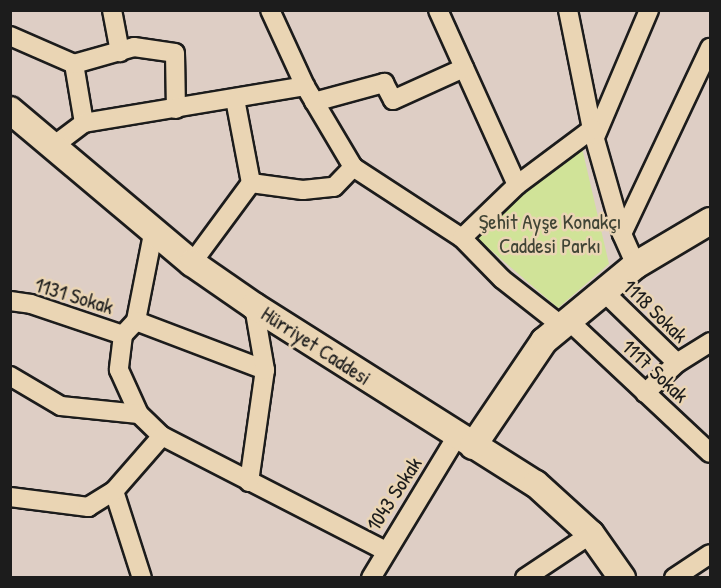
<!DOCTYPE html>
<meta charset="utf-8">
<style>
body{margin:0}
#map{position:relative;width:721px;height:588px;overflow:hidden;background:#decec5;font-family:"Patrick Hand",sans-serif}
div>[style]{position:absolute}
[style*='--x']{left:calc(var(--x)*1px);top:calc(var(--y)*1px);width:calc(var(--w)*1px);rotate:calc(var(--a)*1deg)}
.green>*{inset:0;background:#d0e398}
.roads{filter:drop-shadow(2px 0 #1c1c1c) drop-shadow(-2px 0 #1c1c1c) drop-shadow(0 2px #1c1c1c) drop-shadow(0 -2px #1c1c1c)}
.street>*{height:18px;margin:-9px;padding:0 9px;transform-origin:9px;border-radius:9px;background:#ead5b4}
.secondary>*{height:26px;margin:-13px;padding:0 13px;transform-origin:13px;border-radius:13px;background:#ead5b4}
span{translate:-50% -50%;white-space:nowrap;text-align:center;line-height:1.15;-webkit-text-stroke:5px #ead5b4;paint-order:stroke}
.park-label{font-size:21px;color:#404435}
.street-label{font-size:21px;color:#1c1c1c}
.frame{position:absolute;inset:0;border:12px solid #1c1c1c;pointer-events:none}
</style>
<div id="map">
<div class="green">
<div style="clip-path:polygon(582px 148px,609px 264px,558px 308px,472px 234px,524px 189px)"></div>
</div>
<div class="roads">
<div class="street">
<div style="--x:112;--y:10;--w:43;--a:79.2"></div>
<div style="--x:270;--y:10;--w:84;--a:65.3"></div>
<div style="--x:305;--y:86;--w:94;--a:59.3"></div>
<div style="--x:353;--y:167;--w:130;--a:33.1"></div>
<div style="--x:462;--y:238;--w:57;--a:45.7"></div>
<div style="--x:502;--y:279;--w:76;--a:38.1"></div>
<div style="--x:438;--y:10;--w:192;--a:65.7"></div>
<div style="--x:568;--y:10;--w:121;--a:78.6"></div>
<div style="--x:592;--y:129;--w:109;--a:74.1"></div>
<div style="--x:622;--y:234;--w:34;--a:66"></div>
<div style="--x:10;--y:36;--w:70;--a:23.6"></div>
<div style="--x:235;--y:99;--w:86;--a:79.2"></div>
<div style="--x:251;--y:183;--w:52;--a:7.7"></div>
<div style="--x:303;--y:190;--w:31;--a:-6"></div>
<div style="--x:334;--y:187;--w:28;--a:-46"></div>
<div style="--x:314;--y:102;--w:73;--a:-15.2"></div>
<div style="--x:384;--y:83;--w:19;--a:62"></div>
<div style="--x:393;--y:100;--w:78;--a:-24.3"></div>
<div style="--x:84;--y:123;--w:60;--a:-99.6"></div>
<div style="--x:74;--y:64;--w:62;--a:-15.8"></div>
<div style="--x:134;--y:47;--w:41;--a:8.3"></div>
<div style="--x:175;--y:53;--w:56;--a:89"></div>
<div style="--x:596;--y:135;--w:136;--a:-67"></div>
<div style="--x:52;--y:147;--w:40;--a:-37"></div>
<div style="--x:84;--y:123;--w:224;--a:-9.5"></div>
<div style="--x:153;--y:234;--w:89;--a:101.1"></div>
<div style="--x:136;--y:321;--w:19;--a:133"></div>
<div style="--x:123;--y:335;--w:35;--a:97"></div>
<div style="--x:119;--y:370;--w:48;--a:65.6"></div>
<div style="--x:139;--y:414;--w:32;--a:44"></div>
<div style="--x:162;--y:436;--w:250;--a:27.2"></div>
<div style="--x:622;--y:234;--w:206;--a:-64.7"></div>
<div style="--x:462;--y:238;--w:76;--a:-43.9"></div>
<div style="--x:517;--y:185;--w:94;--a:-36.7"></div>
<div style="--x:192;--y:263;--w:99;--a:-53.6"></div>
<div style="--x:603;--y:291;--w:103;--a:44.2"></div>
<div style="--x:10;--y:301;--w:21;--a:8"></div>
<div style="--x:31;--y:304;--w:97;--a:18.6"></div>
<div style="--x:136;--y:321;--w:138;--a:20.8"></div>
<div style="--x:569;--y:321;--w:193;--a:43.1"></div>
<div style="--x:10;--y:376;--w:59;--a:30.5"></div>
<div style="--x:61;--y:406;--w:78;--a:5.9"></div>
<div style="--x:645;--y:393;--w:44;--a:-43.2"></div>
<div style="--x:677;--y:363;--w:39;--a:-32"></div>
<div style="--x:249;--y:482;--w:113;--a:-81.9"></div>
<div style="--x:265;--y:370;--w:65;--a:-99.8"></div>
<div style="--x:114;--y:491;--w:91;--a:72.2"></div>
<div style="--x:10;--y:497;--w:79;--a:7.3"></div>
<div style="--x:88;--y:507;--w:31;--a:-32"></div>
<div style="--x:114;--y:491;--w:73;--a:-48.9"></div>
<div style="--x:371;--y:578;--w:166;--a:-58.8"></div>
<div style="--x:525;--y:578;--w:79;--a:-33.7"></div>
<div style="--x:674;--y:578;--w:43;--a:-33.7"></div>
</div>
<div class="secondary">
<div style="--x:10;--y:110;--w:238;--a:40.1"></div>
<div style="--x:192;--y:263;--w:75;--a:34.7"></div>
<div style="--x:254;--y:306;--w:333;--a:32.3"></div>
<div style="--x:536;--y:484;--w:74;--a:42.3"></div>
<div style="--x:591;--y:534;--w:54;--a:54.8"></div>
<div style="--x:473;--y:446;--w:127;--a:-55.9"></div>
<div style="--x:544;--y:341;--w:119;--a:-39.6"></div>
<div style="--x:636;--y:265;--w:86;--a:-30.7"></div>
</div>
</div>
<div class="park-label">
<span style="left:550px;top:234px">Şehit Ayşe Konakçı<br>Caddesi Parkı</span>
</div>
<div class="street-label">
<span style="left:74px;top:296px;rotate:17deg">1131 Sokak</span>
<span style="left:655px;top:311px;rotate:44deg">1118 Sokak</span>
<span style="left:316px;top:346px;rotate:33deg">Hürriyet Caddesi</span>
<span style="left:655px;top:371px;rotate:43deg">1117 Sokak</span>
<span style="left:394px;top:494px;rotate:-57deg">1043 Sokak</span>
</div>
<div class="frame"></div>
</div>
